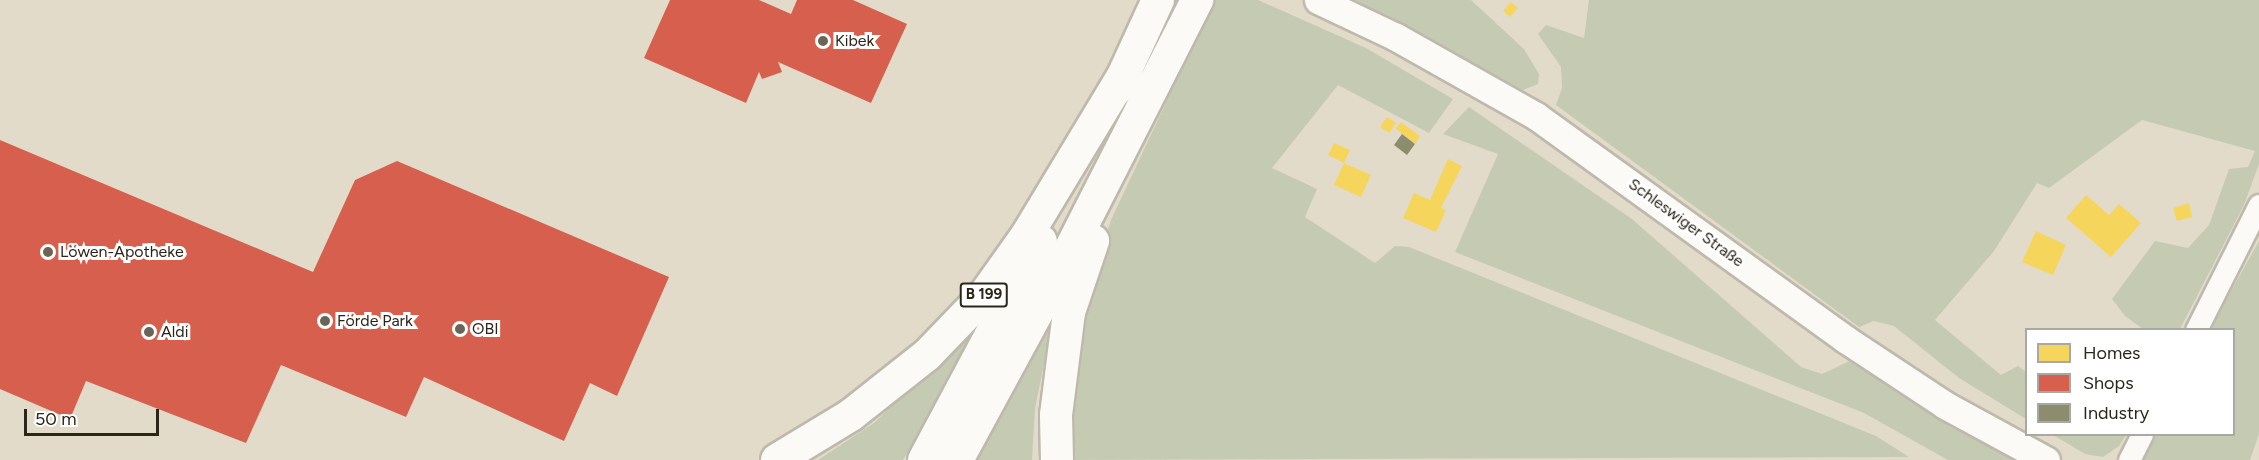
<!DOCTYPE html>
<meta charset="utf-8">
<style>
body{margin:0}
#map{position:relative;width:2259px;height:460px;overflow:hidden;background:#e2dbca;font-family:Figtree,sans-serif}
div>[style]{position:absolute}
[style*='--x']{left:calc(var(--x)*1px);top:calc(var(--y)*1px);width:calc(var(--w)*1px);rotate:calc(var(--a)*1deg)}
.green>*{inset:0;background:#c5cbb2}
.homes>*{inset:0;background:#f6d55c}
.shops>*{inset:0;background:#d6604d}
.industry>*{inset:0;background:#8c8c6e}
.roads{filter:drop-shadow(2px 0 #bfb9ac) drop-shadow(-2px 0 #bfb9ac) drop-shadow(0 2px #bfb9ac) drop-shadow(0 -2px #bfb9ac)}
.minor>*{height:21px;margin:-10.5px;padding:0 10.5px;transform-origin:10.5px;border-radius:10.5px;background:#fbfaf7}
.major>*{height:27px;margin:-13.5px;padding:0 13.5px;transform-origin:13.5px;border-radius:13.5px;background:#fbfaf7}
.highway>*{height:32px;margin:-16px;padding:0 16px;transform-origin:16px;border-radius:16px;background:#fbfaf7}
.dots>*{width:16px;height:16px;translate:-50% -50%;box-sizing:border-box;border:3px solid #fff;border-radius:50%}
span{translate:-50% -50%;white-space:nowrap;text-align:center;line-height:1.15;-webkit-text-stroke:6px #fff;paint-order:stroke}
.shield-label span{padding:2px 4px;background:#fff;border:2px solid;border-radius:4px;-webkit-text-stroke-width:0}
.shield-label{font-size:15px;color:#2b261a;font-weight:700}
.poi-label{font-size:16px;color:#2b261a}
.left{translate:0 -50%;text-align:left}
.street-label{font-size:16px;color:#2b261a}
.legend{position:absolute;left:2025px;top:328px;width:210px;height:108px;box-sizing:border-box;background:#fff;border:2px solid #aaa8a3;margin:0;padding:8px 10px;list-style:none;font-size:18px;color:#2b261a}
.legend li{display:flex;align-items:center;gap:12px;height:30px}
.legend b{width:30px;border:2px solid #aaa8a3}
.scale{position:absolute;left:24px;top:409px;width:135px;height:27px;box-sizing:border-box;border:3px solid #2b261a;border-top:0;padding-left:8px;font-size:18px;line-height:21px;white-space:nowrap;color:#2b261a;-webkit-text-stroke:4px #fff;paint-order:stroke}
</style>
<div id="map">
<div class="green">
<div style="clip-path:polygon(1214px 0,1258px 0,1366px 48px,1453px 99px,1429px 133px,1338px 85px,1272px 168px,1317px 189px,1305px 217px,1375px 263px,1395px 246px,1409px 247px,1876px 436px,1909px 457px,1068px 460px,1070px 378px,1080px 314px,1111px 220px)"></div>
<div style="clip-path:polygon(1354px 0,1471px 0,1524px 49px,1539px 74px,1538px 84px,1523px 90px)"></div>
<div style="clip-path:polygon(1589px 0,2259px 0,2259px 164px,2244px 205px,2180px 329px,2143px 329px,2125px 316px,2112px 299px,2155px 241px,2188px 248px,2209px 225px,2229px 169px,2248px 167px,2255px 151px,2142px 120px,2049px 188px,2037px 183px,1994px 251px,1935px 320px,2001px 375px,2018px 366px,2026px 372px,2026px 419px,1959px 378px,1894px 326px,1874px 321px,1859px 327px,1556px 105px,1562px 88px,1561px 67px,1538px 34px,1546px 25px,1584px 38px)"></div>
<div style="clip-path:polygon(1469px 107px,1632px 219px,1801px 367px,1822px 374px,1854px 359px,2015px 460px,1948px 460px,1864px 413px,1455px 252px,1498px 154px,1443px 134px)"></div>
<div style="clip-path:polygon(2259px 241px,2259px 434px,2250px 460px,2142px 460px,2151px 435px,2234px 434px,2234px 330px,2210px 329px)"></div>
<div style="clip-path:polygon(1055px 311px,1035px 408px,1032px 460px,974px 460px)"></div>
<div style="clip-path:polygon(984px 319px,903px 460px,818px 460px,874px 423px)"></div>
<div style="clip-path:polygon(2053px 435px,2126px 435px,2119px 446px,2103px 457px,2085px 454px)"></div>
</div>
<div class="homes">
<div style="clip-path:polygon(1511px 2px,1518px 8px,1510px 17px,1503px 11px)"></div>
<div style="clip-path:polygon(1387px 117px,1396px 123px,1389px 133px,1380px 127px)"></div>
<div style="clip-path:polygon(1401px 122px,1420px 136px,1415px 144px,1396px 129px)"></div>
<div style="clip-path:polygon(1334px 143px,1350px 150px,1344px 163px,1328px 155px)"></div>
<div style="clip-path:polygon(1448px 159px,1462px 166px,1441px 208px,1446px 210px,1436px 232px,1403px 218px,1414px 193px,1430px 200px)"></div>
<div style="clip-path:polygon(1344px 163px,1371px 175px,1361px 197px,1334px 185px)"></div>
<div style="clip-path:polygon(2086px 195px,2109px 215px,2119px 204px,2141px 223px,2111px 257px,2066px 218px)"></div>
<div style="clip-path:polygon(2189px 203px,2192px 217px,2177px 221px,2173px 208px)"></div>
<div style="clip-path:polygon(2036px 231px,2066px 245px,2053px 275px,2022px 262px)"></div>
</div>
<div class="shops">
<div style="clip-path:polygon(670px 0,759px 0,791px 14px,797px 0,853px 0,907px 24px,871px 103px,778px 62px,782px 72px,762px 79px,759px 72px,746px 103px,644px 58px)"></div>
<div style="clip-path:polygon(0 140px,313px 272px,355px 180px,397px 161px,669px 277px,617px 396px,590px 383px,564px 441px,424px 377px,406px 417px,281px 365px,246px 443px,86px 381px,70px 419px,0 389px)"></div>
</div>
<div class="industry">
<div style="clip-path:polygon(1402px 134px,1415px 144px,1407px 155px,1394px 145px)"></div>
</div>
<div class="roads">
<div class="minor">
<div style="--x:2196;--y:330;--w:140;--a:-63.3"></div>
<div style="--x:2129;--y:460;--w:29;--a:-63"></div>
</div>
<div class="major">
<div style="--x:1318;--y:0;--w:86;--a:25.4"></div>
<div style="--x:1396;--y:37;--w:161;--a:29.4"></div>
<div style="--x:1536;--y:116;--w:381;--a:35.8"></div>
<div style="--x:1845;--y:339;--w:120;--a:33.4"></div>
<div style="--x:1945;--y:405;--w:115;--a:28.6"></div>
</div>
<div class="highway">
<div style="--x:1117;--y:89;--w:98;--a:-65.3"></div>
<div style="--x:777;--y:460;--w:87;--a:-31.3"></div>
<div style="--x:851;--y:415;--w:97;--a:-38.3"></div>
<div style="--x:927;--y:355;--w:81;--a:-46"></div>
<div style="--x:983;--y:297;--w:76;--a:-54.6"></div>
<div style="--x:1027;--y:235;--w:192;--a:-58.9"></div>
<div style="--x:924;--y:460;--w:248;--a:-61.9"></div>
<div style="--x:957;--y:460;--w:201;--a:-61.5"></div>
<div style="--x:1053;--y:283;--w:318;--a:-63"></div>
<div style="--x:1057;--y:460;--w:45;--a:-91.3"></div>
<div style="--x:1056;--y:415;--w:104;--a:-82.8"></div>
<div style="--x:1069;--y:312;--w:75;--a:-71.3"></div>
</div>
</div>
<div class="dots">
<div style="left:823px;top:41px;background:#6b6558"></div>
<div style="left:48px;top:252px;background:#6b6558"></div>
<div style="left:325px;top:321px;background:#6b6558"></div>
<div style="left:460px;top:329px;background:#6b6558"></div>
<div style="left:149px;top:332px;background:#6b6558"></div>
</div>
<div class="shield-label">
<span style="left:984px;top:295px">B 199</span>
</div>
<div class="poi-label">
<span class="left" style="left:835px;top:41px">Kibek</span>
<span class="left" style="left:60px;top:252px">Löwen-Apotheke</span>
<span class="left" style="left:337px;top:321px">Förde Park</span>
<span class="left" style="left:472px;top:329px">OBI</span>
<span class="left" style="left:161px;top:332px">Aldi</span>
</div>
<div class="street-label">
<span style="left:1686px;top:223px;rotate:36deg">Schleswiger Straße</span>
</div>
<ul class="legend">
<li><b style="height:16px;background:#f6d55c"></b>Homes</li>
<li><b style="height:16px;background:#d6604d"></b>Shops</li>
<li><b style="height:16px;background:#8c8c6e"></b>Industry</li>
</ul>
<div class="scale">50 m</div>
</div>
